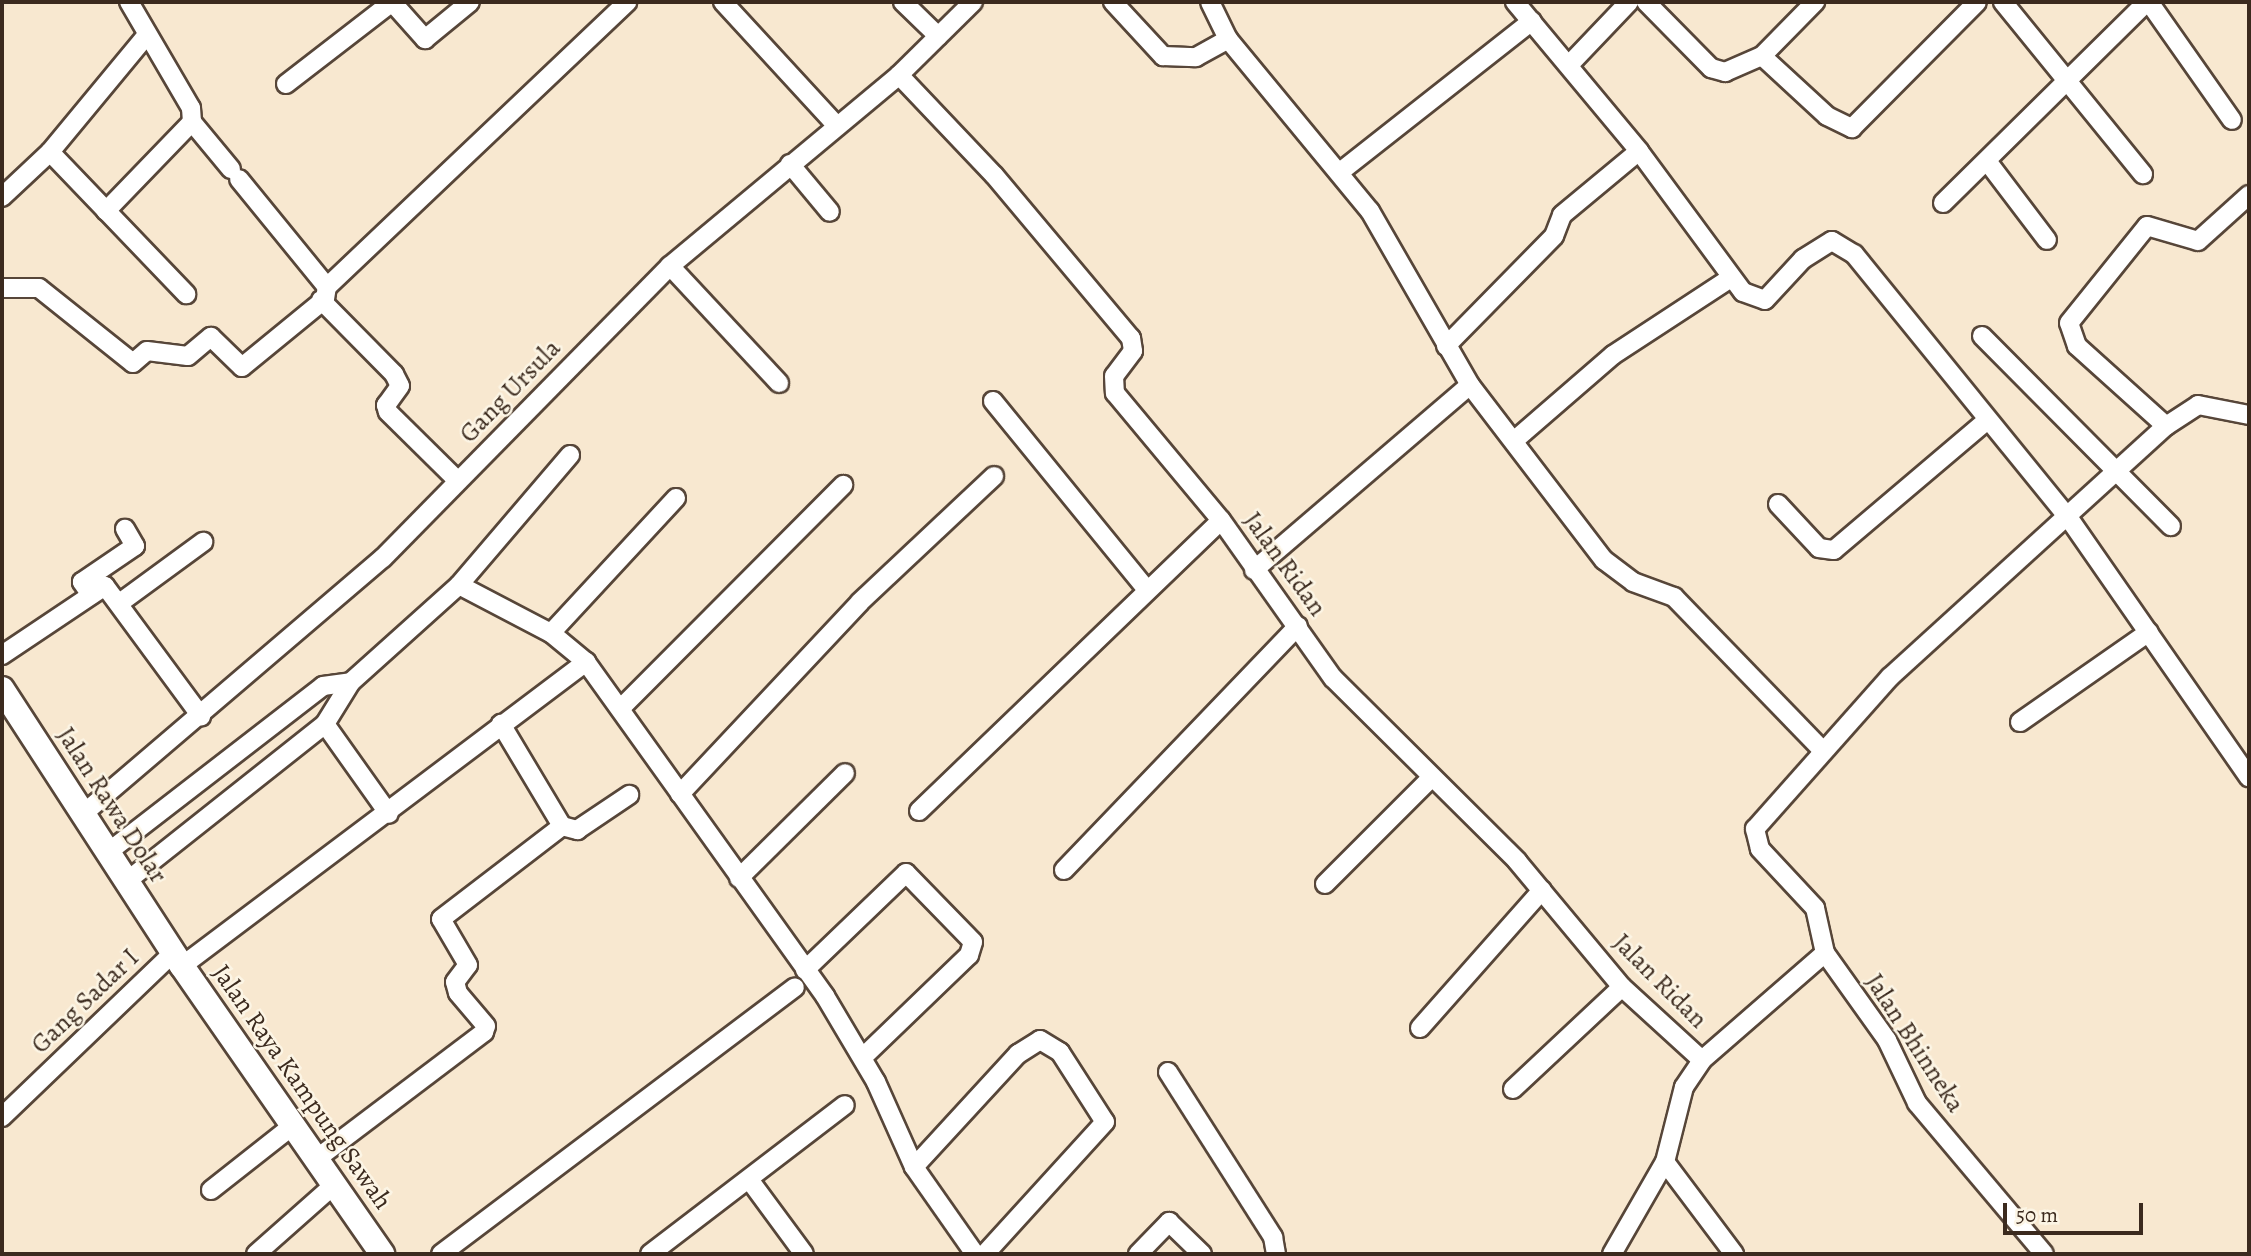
<!DOCTYPE html>
<style>
body{margin:0}
#map{position:relative;width:2251px;height:1256px;overflow:hidden;background:#f8e8d0;font-family:Alegreya,serif}
div>[style]{position:absolute}
[style*='--x']{left:calc(var(--x)*1px);top:calc(var(--y)*1px);width:calc(var(--w)*1px);rotate:calc(var(--a)*1deg)}
.roads{filter:drop-shadow(2px 0 #574639) drop-shadow(-2px 0 #574639) drop-shadow(0 2px #574639) drop-shadow(0 -2px #574639)}
.street>*{height:18px;margin:-9px;padding:0 9px;transform-origin:9px;border-radius:9px;background:#fff}
.secondary>*{height:24px;margin:-12px;padding:0 12px;transform-origin:12px;border-radius:12px;background:#fff}
span{translate:-50% -50%;white-space:nowrap;text-align:center;line-height:1.15;-webkit-text-stroke:5px #fcf5e5;paint-order:stroke}
.street-label{font-size:26px;color:#3b2a1e}
.frame{position:absolute;inset:0;border:4px solid #3b2a1e;pointer-events:none}
.scale{position:absolute;left:2003px;top:1203px;width:140px;height:32px;box-sizing:border-box;border:4px solid #3b2a1e;border-top:0;padding-left:9px;font-size:21px;line-height:24px;white-space:nowrap;color:#3b2a1e;-webkit-text-stroke:5px #fcf5e5;paint-order:stroke}
</style>
<div id="map">
<div class="roads">
<div class="street">
<div style="--x:392;--y:2;--w:50;--a:48.3"></div>
<div style="--x:425;--y:39;--w:58;--a:-39.4"></div>
<div style="--x:723;--y:2;--w:167;--a:47.4"></div>
<div style="--x:903;--y:2;--w:49;--a:44.2"></div>
<div style="--x:1113;--y:2;--w:74;--a:47.2"></div>
<div style="--x:1163;--y:56;--w:33;--a:2"></div>
<div style="--x:1196;--y:57;--w:37;--a:-29"></div>
<div style="--x:1228;--y:39;--w:223;--a:50.5"></div>
<div style="--x:1370;--y:211;--w:201;--a:60.1"></div>
<div style="--x:1470;--y:385;--w:220;--a:52.6"></div>
<div style="--x:1604;--y:560;--w:36;--a:37"></div>
<div style="--x:1633;--y:582;--w:44;--a:20.1"></div>
<div style="--x:1674;--y:597;--w:214;--a:45.9"></div>
<div style="--x:1210;--y:2;--w:41;--a:64.1"></div>
<div style="--x:1515;--y:2;--w:194;--a:50.2"></div>
<div style="--x:1639;--y:151;--w:175;--a:53.6"></div>
<div style="--x:1743;--y:292;--w:23;--a:20"></div>
<div style="--x:1765;--y:300;--w:56;--a:-47.2"></div>
<div style="--x:1803;--y:259;--w:34;--a:-32"></div>
<div style="--x:1832;--y:241;--w:26;--a:31"></div>
<div style="--x:1854;--y:254;--w:339;--a:50.9"></div>
<div style="--x:2068;--y:517;--w:317;--a:55.2"></div>
<div style="--x:1646;--y:2;--w:93;--a:45.4"></div>
<div style="--x:1711;--y:68;--w:15;--a:16"></div>
<div style="--x:1725;--y:72;--w:40;--a:-23.4"></div>
<div style="--x:1762;--y:56;--w:76;--a:-45.5"></div>
<div style="--x:2003;--y:2;--w:222;--a:50.9"></div>
<div style="--x:2149;--y:2;--w:144;--a:54.9"></div>
<div style="--x:1762;--y:56;--w:88;--a:42.7"></div>
<div style="--x:1827;--y:116;--w:28;--a:26"></div>
<div style="--x:1852;--y:128;--w:177;--a:-45.2"></div>
<div style="--x:1569;--y:65;--w:87;--a:-46.4"></div>
<div style="--x:899;--y:75;--w:138;--a:46.5"></div>
<div style="--x:994;--y:175;--w:213;--a:50"></div>
<div style="--x:1131;--y:338;--w:13;--a:81"></div>
<div style="--x:1133;--y:351;--w:31;--a:127"></div>
<div style="--x:1114;--y:376;--w:17;--a:87"></div>
<div style="--x:1115;--y:393;--w:165;--a:50.2"></div>
<div style="--x:1221;--y:520;--w:194;--a:54.7"></div>
<div style="--x:1333;--y:678;--w:260;--a:44.8"></div>
<div style="--x:1517;--y:861;--w:164;--a:50.2"></div>
<div style="--x:1622;--y:987;--w:108;--a:42.4"></div>
<div style="--x:286;--y:84;--w:134;--a:-37.7"></div>
<div style="--x:192;--y:122;--w:61;--a:50.3"></div>
<div style="--x:50;--y:152;--w:197;--a:46.2"></div>
<div style="--x:1987;--y:161;--w:99;--a:52.8"></div>
<div style="--x:790;--y:164;--w:62;--a:50.2"></div>
<div style="--x:1340;--y:172;--w:244;--a:-38.2"></div>
<div style="--x:2;--y:197;--w:66;--a:-43.2"></div>
<div style="--x:50;--y:152;--w:149;--a:-50.4"></div>
<div style="--x:1943;--y:203;--w:286;--a:-44.6"></div>
<div style="--x:106;--y:211;--w:124;--a:-46"></div>
<div style="--x:192;--y:122;--w:14;--a:-94"></div>
<div style="--x:191;--y:108;--w:123;--a:-120.3"></div>
<div style="--x:670;--y:266;--w:160;--a:47"></div>
<div style="--x:327;--y:287;--w:414;--a:-43.5"></div>
<div style="--x:2;--y:288;--w:37;--a:0"></div>
<div style="--x:39;--y:288;--w:120;--a:38.6"></div>
<div style="--x:133;--y:363;--w:18;--a:-41"></div>
<div style="--x:147;--y:351;--w:41;--a:7"></div>
<div style="--x:188;--y:356;--w:30;--a:-40"></div>
<div style="--x:211;--y:337;--w:43;--a:44.1"></div>
<div style="--x:242;--y:367;--w:107;--a:-39.3"></div>
<div style="--x:325;--y:299;--w:12;--a:-81"></div>
<div style="--x:327;--y:287;--w:139;--a:-129.2"></div>
<div style="--x:321;--y:300;--w:104;--a:45.4"></div>
<div style="--x:394;--y:374;--w:13;--a:63"></div>
<div style="--x:400;--y:386;--w:24;--a:126"></div>
<div style="--x:386;--y:405;--w:7;--a:74"></div>
<div style="--x:388;--y:412;--w:98;--a:44.6"></div>
<div style="--x:1982;--y:336;--w:268;--a:45.2"></div>
<div style="--x:1446;--y:346;--w:154;--a:-45.5"></div>
<div style="--x:1554;--y:236;--w:22;--a:-69"></div>
<div style="--x:1562;--y:215;--w:100;--a:-39.7"></div>
<div style="--x:993;--y:401;--w:244;--a:50.8"></div>
<div style="--x:2166;--y:426;--w:120;--a:-138"></div>
<div style="--x:2077;--y:346;--w:24;--a:-109"></div>
<div style="--x:2069;--y:323;--w:124;--a:-51.2"></div>
<div style="--x:2147;--y:226;--w:53;--a:16.4"></div>
<div style="--x:2198;--y:241;--w:69;--a:-42"></div>
<div style="--x:1516;--y:439;--w:128;--a:-40.9"></div>
<div style="--x:1613;--y:355;--w:139;--a:-33.2"></div>
<div style="--x:1778;--y:504;--w:60;--a:47"></div>
<div style="--x:1819;--y:548;--w:15;--a:8"></div>
<div style="--x:1834;--y:550;--w:199;--a:-40.3"></div>
<div style="--x:1254;--y:570;--w:284;--a:-40.6"></div>
<div style="--x:459;--y:585;--w:171;--a:-49.5"></div>
<div style="--x:91;--y:595;--w:16;--a:-125"></div>
<div style="--x:82;--y:582;--w:64;--a:-34.2"></div>
<div style="--x:135;--y:546;--w:20;--a:-120"></div>
<div style="--x:121;--y:602;--w:102;--a:-36.2"></div>
<div style="--x:551;--y:633;--w:184;--a:-47.2"></div>
<div style="--x:2;--y:655;--w:124;--a:-33.8"></div>
<div style="--x:105;--y:586;--w:162;--a:53.6"></div>
<div style="--x:621;--y:708;--w:315;--a:-45.1"></div>
<div style="--x:2020;--y:722;--w:157;--a:-34.9"></div>
<div style="--x:325;--y:724;--w:110;--a:54.6"></div>
<div style="--x:680;--y:794;--w:263;--a:-46.8"></div>
<div style="--x:860;--y:602;--w:184;--a:-43.2"></div>
<div style="--x:919;--y:811;--w:419;--a:-43.9"></div>
<div style="--x:83;--y:814;--w:394;--a:-40.5"></div>
<div style="--x:383;--y:558;--w:409;--a:-45.5"></div>
<div style="--x:670;--y:266;--w:298;--a:-39.8"></div>
<div style="--x:899;--y:75;--w:104;--a:-44.6"></div>
<div style="--x:562;--y:826;--w:16;--a:15"></div>
<div style="--x:577;--y:830;--w:63;--a:-33.9"></div>
<div style="--x:107;--y:853;--w:273;--a:-37.7"></div>
<div style="--x:323;--y:686;--w:28;--a:-8"></div>
<div style="--x:1064;--y:870;--w:338;--a:-46.2"></div>
<div style="--x:739;--y:878;--w:149;--a:-44.7"></div>
<div style="--x:127;--y:881;--w:253;--a:-38.4"></div>
<div style="--x:325;--y:724;--w:49;--a:-58.2"></div>
<div style="--x:351;--y:682;--w:145;--a:-41.9"></div>
<div style="--x:459;--y:585;--w:104;--a:27.6"></div>
<div style="--x:551;--y:633;--w:45;--a:39.6"></div>
<div style="--x:586;--y:662;--w:411;--a:54.4"></div>
<div style="--x:825;--y:996;--w:100;--a:59.3"></div>
<div style="--x:876;--y:1082;--w:93;--a:65.9"></div>
<div style="--x:914;--y:1167;--w:106;--a:55"></div>
<div style="--x:1325;--y:884;--w:148;--a:-45"></div>
<div style="--x:1825;--y:953;--w:107;--a:54.5"></div>
<div style="--x:1887;--y:1040;--w:70;--a:64.5"></div>
<div style="--x:1917;--y:1103;--w:197;--a:49.9"></div>
<div style="--x:182;--y:966;--w:506;--a:-36.96"></div>
<div style="--x:805;--y:970;--w:140;--a:-43.8"></div>
<div style="--x:906;--y:873;--w:96;--a:45.8"></div>
<div style="--x:973;--y:942;--w:14;--a:107"></div>
<div style="--x:969;--y:955;--w:147;--a:136.1"></div>
<div style="--x:1420;--y:1028;--w:184;--a:-48.5"></div>
<div style="--x:1168;--y:1072;--w:196;--a:57.5"></div>
<div style="--x:1273;--y:1237;--w:17;--a:80"></div>
<div style="--x:1513;--y:1089;--w:149;--a:-43.1"></div>
<div style="--x:2;--y:1117;--w:238;--a:-43.8"></div>
<div style="--x:315;--y:1160;--w:212;--a:-37.1"></div>
<div style="--x:484;--y:1032;--w:6;--a:-72"></div>
<div style="--x:486;--y:1026;--w:43;--a:-130.3"></div>
<div style="--x:458;--y:993;--w:11;--a:-105"></div>
<div style="--x:455;--y:982;--w:21;--a:-53"></div>
<div style="--x:468;--y:965;--w:53;--a:-120.4"></div>
<div style="--x:441;--y:919;--w:153;--a:-37.5"></div>
<div style="--x:562;--y:826;--w:119;--a:-120.9"></div>
<div style="--x:1665;--y:1162;--w:115;--a:53.1"></div>
<div style="--x:914;--y:1167;--w:154;--a:-47.4"></div>
<div style="--x:1018;--y:1054;--w:26;--a:-32"></div>
<div style="--x:1040;--y:1040;--w:23;--a:31"></div>
<div style="--x:1060;--y:1052;--w:83;--a:57.3"></div>
<div style="--x:1105;--y:1122;--w:178;--a:132.3"></div>
<div style="--x:751;--y:1182;--w:89;--a:53.6"></div>
<div style="--x:211;--y:1190;--w:102;--a:-38.2"></div>
<div style="--x:256;--y:1254;--w:104;--a:-41.5"></div>
<div style="--x:441;--y:1254;--w:443;--a:-37"></div>
<div style="--x:650;--y:1254;--w:245;--a:-37.4"></div>
<div style="--x:1138;--y:1254;--w:45;--a:-45.9"></div>
<div style="--x:1169;--y:1222;--w:46;--a:44.1"></div>
<div style="--x:1612;--y:1254;--w:106;--a:-60.1"></div>
<div style="--x:1665;--y:1162;--w:77;--a:-75.8"></div>
<div style="--x:1684;--y:1087;--w:32;--a:-56"></div>
<div style="--x:1702;--y:1060;--w:163;--a:-41"></div>
<div style="--x:1825;--y:953;--w:46;--a:-102.5"></div>
<div style="--x:1815;--y:908;--w:81;--a:-133"></div>
<div style="--x:1760;--y:849;--w:21;--a:-104"></div>
<div style="--x:1755;--y:829;--w:203;--a:-48.4"></div>
<div style="--x:1890;--y:677;--w:373;--a:-42.3"></div>
<div style="--x:2166;--y:426;--w:38;--a:-33"></div>
<div style="--x:2198;--y:405;--w:52;--a:11.1"></div>
</div>
<div class="secondary">
<div style="--x:2;--y:689;--w:330;--a:57"></div>
<div style="--x:182;--y:966;--w:351;--a:55.2"></div>
</div>
</div>
<div class="street-label">
<span style="left:510px;top:391px;rotate:-46deg">Gang Ursula</span>
<span style="left:1285px;top:564px;rotate:54deg">Jalan Ridan</span>
<span style="left:112px;top:805px;rotate:57deg">Jalan Rawa Dolar</span>
<span style="left:1660px;top:981px;rotate:45deg">Jalan Ridan</span>
<span style="left:85px;top:1001px;rotate:-44deg">Gang Sadar I</span>
<span style="left:1915px;top:1043px;rotate:57deg">Jalan Bhinneka</span>
<span style="left:302px;top:1087px;rotate:55deg">Jalan Raya Kampung Sawah</span>
</div>
<div class="frame"></div>
<div class="scale">50 m</div>
</div>
